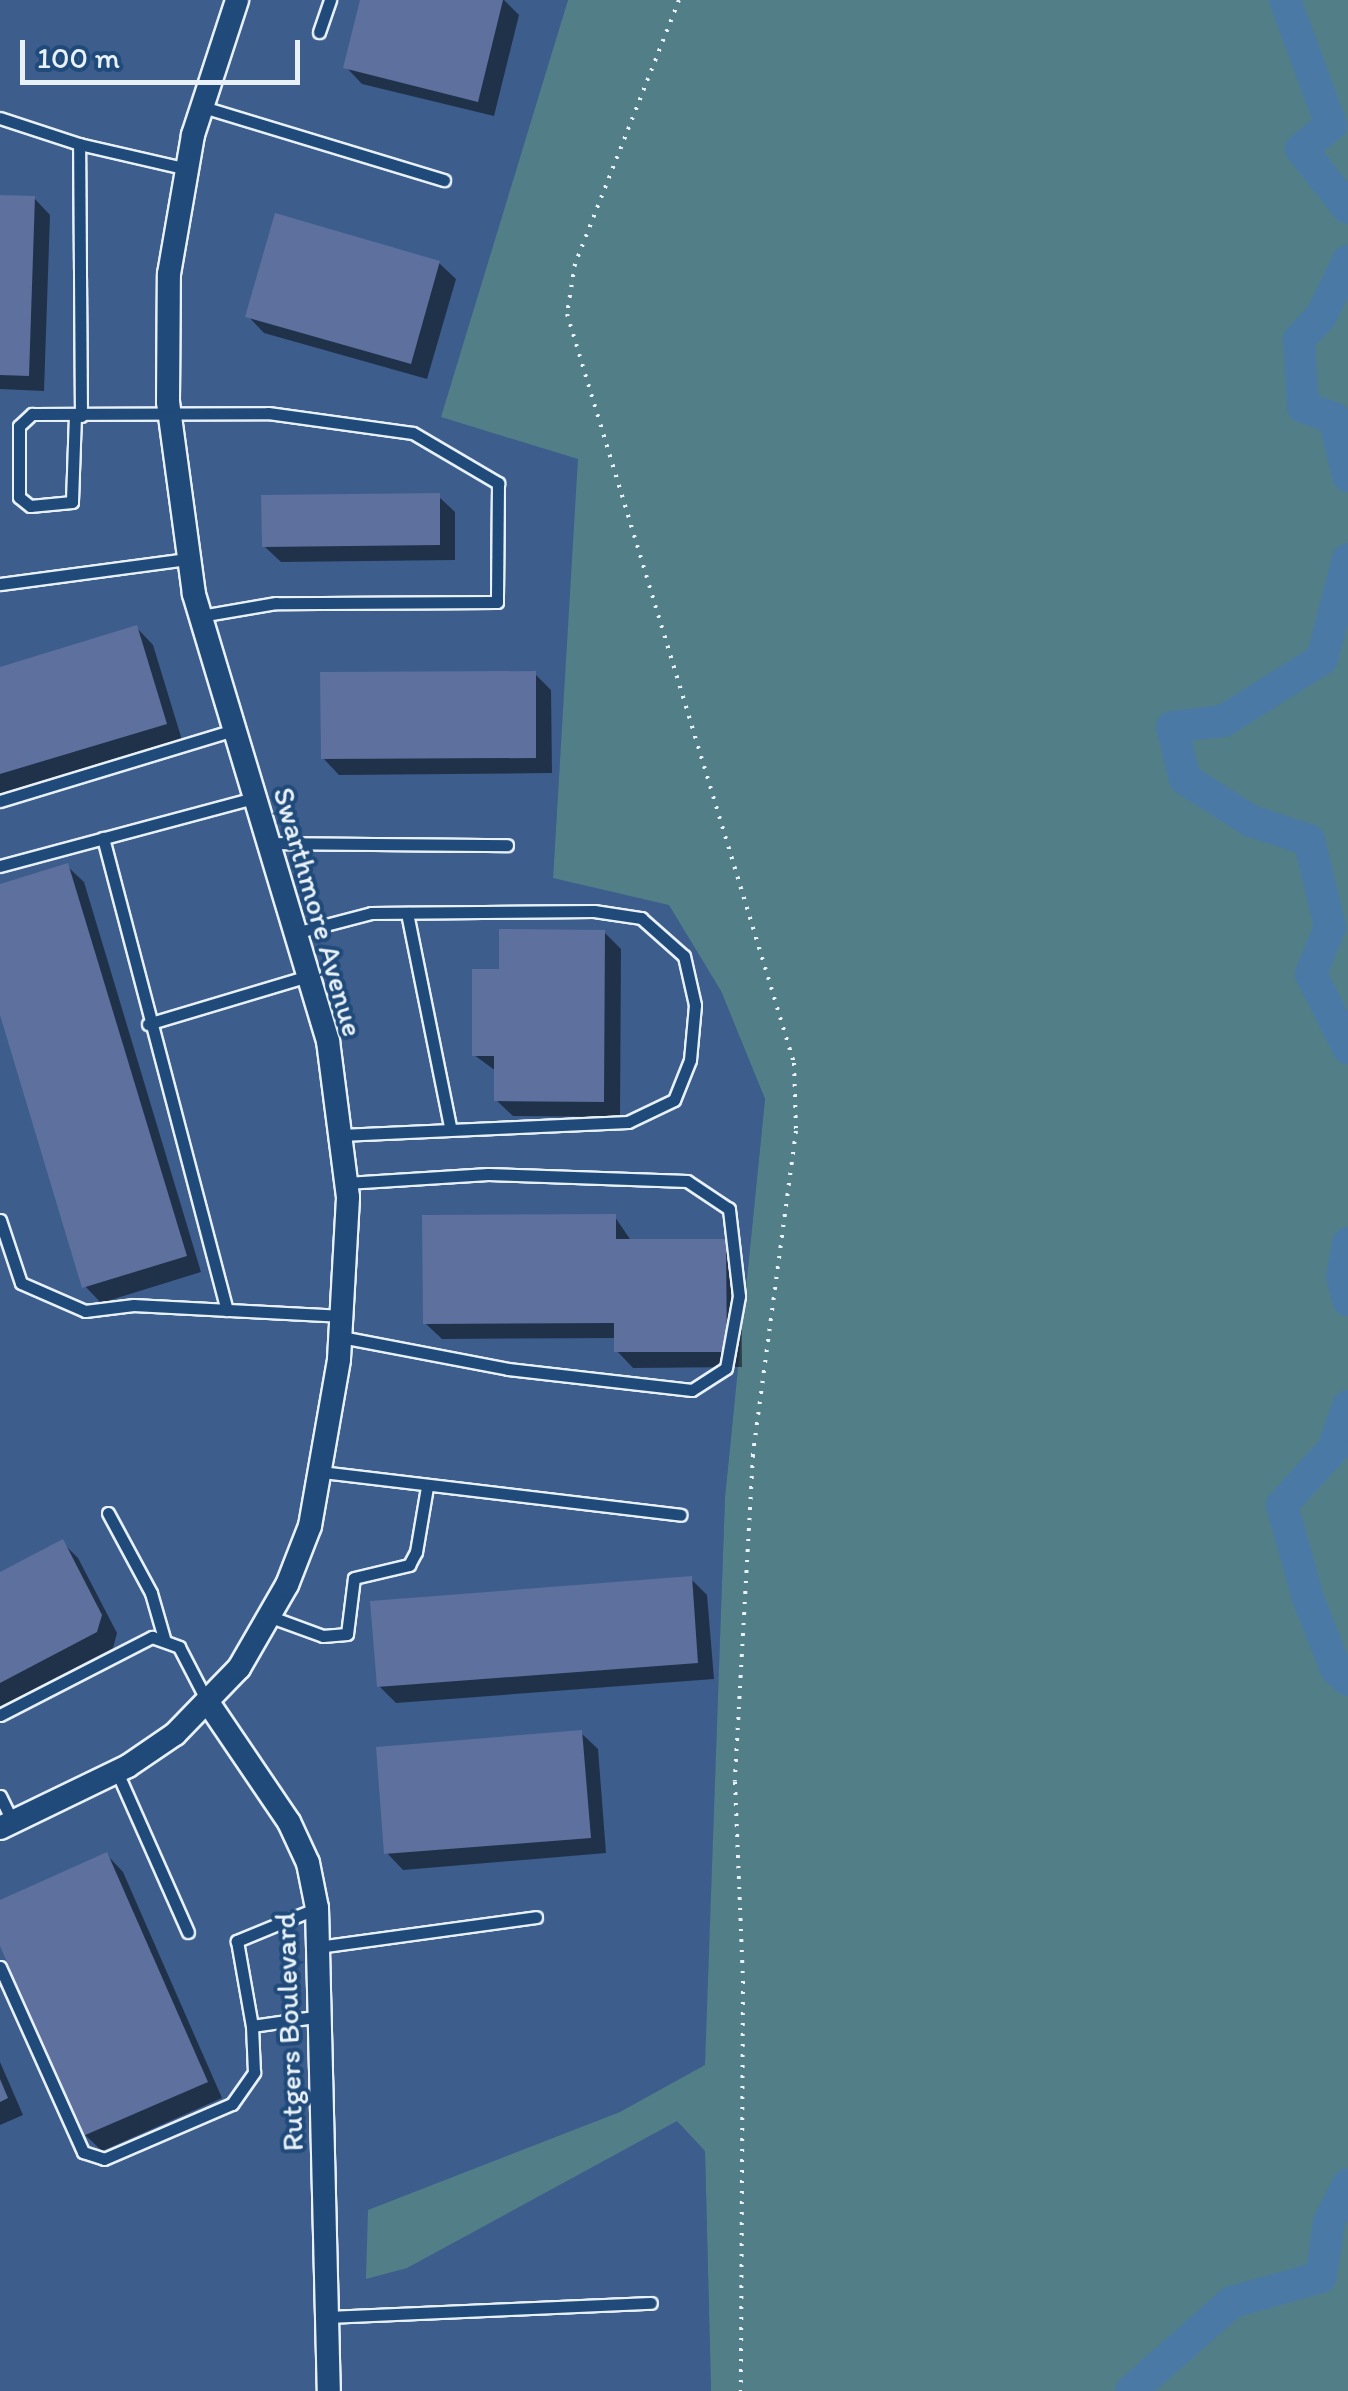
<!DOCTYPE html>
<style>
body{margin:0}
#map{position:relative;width:1348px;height:2391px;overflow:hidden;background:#2b5181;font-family:Itim,sans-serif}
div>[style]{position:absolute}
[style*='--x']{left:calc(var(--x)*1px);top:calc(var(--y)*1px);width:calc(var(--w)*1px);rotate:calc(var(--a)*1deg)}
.built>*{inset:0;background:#3d5d8c}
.green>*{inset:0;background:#527f87}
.shadow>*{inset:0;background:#0007}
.river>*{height:32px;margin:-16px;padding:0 16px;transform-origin:16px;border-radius:16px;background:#4b79a6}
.building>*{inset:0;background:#5d709e}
.path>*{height:4px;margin-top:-2px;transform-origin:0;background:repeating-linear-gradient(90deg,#e8f1f8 0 2.5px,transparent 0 10.5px)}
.roads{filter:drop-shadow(2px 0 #e8f1f8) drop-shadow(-2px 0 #e8f1f8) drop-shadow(0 2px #e8f1f8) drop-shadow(0 -2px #e8f1f8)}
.service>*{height:11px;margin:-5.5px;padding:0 5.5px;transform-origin:5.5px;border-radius:5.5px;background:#1f4a7a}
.minor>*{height:22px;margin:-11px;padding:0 11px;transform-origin:11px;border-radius:11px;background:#1f4a7a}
span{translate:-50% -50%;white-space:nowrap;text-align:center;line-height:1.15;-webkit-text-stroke:8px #1f4a7a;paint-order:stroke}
.street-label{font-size:30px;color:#e8f1f8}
.scale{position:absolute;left:20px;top:40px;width:280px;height:45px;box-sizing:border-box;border:5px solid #e8f1f8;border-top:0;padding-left:12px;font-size:30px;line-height:35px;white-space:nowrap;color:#e8f1f8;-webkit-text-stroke:8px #1f4a7a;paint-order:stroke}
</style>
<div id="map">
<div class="built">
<div style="clip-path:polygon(0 0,568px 0,537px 107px,579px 459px,553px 877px,669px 904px,721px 991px,765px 1099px,725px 1497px,704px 2109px,711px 2391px,0 2391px)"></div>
</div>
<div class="green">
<div style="clip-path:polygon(568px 0,1348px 0,1348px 2391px,711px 2391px,705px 2151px,677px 2121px,407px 2268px,366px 2279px,368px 2210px,620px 2112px,705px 2065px,725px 1497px,765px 1099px,721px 991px,669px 905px,553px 878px,578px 459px,441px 417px)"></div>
</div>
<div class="shadow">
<div style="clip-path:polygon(363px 0,504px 0,519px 15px,494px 116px,362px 84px,346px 67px)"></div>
<div style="clip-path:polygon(0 197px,34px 198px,50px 215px,44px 391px,0 389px)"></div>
<div style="clip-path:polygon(439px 263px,456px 279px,427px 379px,264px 333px,248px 316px)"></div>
<div style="clip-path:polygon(438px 496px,455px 512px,455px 560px,281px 562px,264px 546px)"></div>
<div style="clip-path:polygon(137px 628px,153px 645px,182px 740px,0 794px,0 669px)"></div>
<div style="clip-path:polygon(535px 674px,551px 690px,552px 773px,339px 775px,323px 758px)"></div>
<div style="clip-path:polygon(67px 866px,84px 882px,201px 1272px,101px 1303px,85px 1286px,0 1006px,0 887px)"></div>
<div style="clip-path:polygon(604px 932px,621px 949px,620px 1117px,513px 1116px,496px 1100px,496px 1071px,474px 1055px,501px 972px)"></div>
<div style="clip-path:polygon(615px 1217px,632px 1242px,725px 1242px,741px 1258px,742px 1367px,633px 1368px,617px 1351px,617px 1338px,442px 1339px,425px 1323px)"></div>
<div style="clip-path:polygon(62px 1542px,78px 1558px,117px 1633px,113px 1648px,0 1707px,0 1575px)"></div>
<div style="clip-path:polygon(691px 1579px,707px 1595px,714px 1679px,396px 1703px,379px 1686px)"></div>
<div style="clip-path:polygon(581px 1733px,598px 1749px,606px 1853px,403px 1870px,387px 1853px)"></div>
<div style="clip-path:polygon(107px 1855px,123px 1872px,222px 2098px,102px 2151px,85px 2135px,0 1940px,0 1902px)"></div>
<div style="clip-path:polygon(0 2062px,23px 2115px,0 2125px)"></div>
</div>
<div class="river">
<div style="--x:1285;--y:0;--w:133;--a:69.8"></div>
<div style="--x:1331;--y:125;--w:38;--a:141"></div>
<div style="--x:1301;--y:149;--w:75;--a:51.5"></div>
<div style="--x:1348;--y:261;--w:61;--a:116.1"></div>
<div style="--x:1321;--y:316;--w:33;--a:133"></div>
<div style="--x:1299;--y:340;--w:67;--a:86.6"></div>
<div style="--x:1303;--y:407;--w:33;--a:20"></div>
<div style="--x:1334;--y:418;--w:60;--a:76.4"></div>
<div style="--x:1348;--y:559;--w:103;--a:104.6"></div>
<div style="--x:1322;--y:659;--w:117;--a:147.9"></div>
<div style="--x:1223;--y:721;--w:51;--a:173.3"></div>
<div style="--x:1172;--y:727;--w:54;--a:76"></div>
<div style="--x:1185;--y:779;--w:78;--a:32.5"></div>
<div style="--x:1251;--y:821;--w:61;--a:18.1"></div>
<div style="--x:1309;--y:840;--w:89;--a:76.4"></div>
<div style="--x:1330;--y:927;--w:51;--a:112"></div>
<div style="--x:1311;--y:974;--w:83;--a:63.4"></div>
<div style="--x:1348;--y:1243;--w:34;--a:100"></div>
<div style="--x:1342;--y:1276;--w:25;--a:76"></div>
<div style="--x:1348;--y:1406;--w:46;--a:109.2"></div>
<div style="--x:1333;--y:1449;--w:76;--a:132.3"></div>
<div style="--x:1282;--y:1505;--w:97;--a:74.4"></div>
<div style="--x:1308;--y:1598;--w:76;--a:68.5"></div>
<div style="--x:1336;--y:1669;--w:16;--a:43"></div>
<div style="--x:1131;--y:2391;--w:135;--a:-41.4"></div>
<div style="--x:1232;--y:2302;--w:92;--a:-15.7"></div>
<div style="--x:1321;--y:2277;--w:56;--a:-81.7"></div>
<div style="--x:1329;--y:2222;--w:42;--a:-63.4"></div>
</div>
<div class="building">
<div style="clip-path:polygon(360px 0,503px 0,478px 102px,343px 68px)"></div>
<div style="clip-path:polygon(0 195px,35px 196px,29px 376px,0 375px)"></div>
<div style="clip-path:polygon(275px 213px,440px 261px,411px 364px,245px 317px)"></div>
<div style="clip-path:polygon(440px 493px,440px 545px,262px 547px,261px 495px)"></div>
<div style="clip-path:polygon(137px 625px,167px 724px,0 774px,0 667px)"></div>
<div style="clip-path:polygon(536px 671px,536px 758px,321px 759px,320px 672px)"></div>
<div style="clip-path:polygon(68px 863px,187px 1256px,82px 1288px,0 1015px,0 884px)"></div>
<div style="clip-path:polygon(499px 929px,605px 930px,604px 1102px,494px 1101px,494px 1056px,472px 1056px,472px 969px,499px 969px)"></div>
<div style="clip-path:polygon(616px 1214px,616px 1239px,726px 1239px,727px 1352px,614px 1352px,614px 1323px,423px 1324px,422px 1215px)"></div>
<div style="clip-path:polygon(63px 1539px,102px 1615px,97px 1632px,0 1683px,0 1572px)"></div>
<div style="clip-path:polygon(692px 1576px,698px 1663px,377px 1687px,370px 1601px)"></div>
<div style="clip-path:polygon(582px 1730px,591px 1838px,384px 1854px,376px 1747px)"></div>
<div style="clip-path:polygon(107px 1852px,208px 2082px,83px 2136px,0 1946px,0 1900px)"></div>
<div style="clip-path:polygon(0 2079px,8px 2098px,0 2102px)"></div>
</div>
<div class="path">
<div style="--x:679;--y:0;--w:284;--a:111.5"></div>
<div style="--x:575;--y:264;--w:51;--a:99.1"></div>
<div style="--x:567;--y:314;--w:783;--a:73.14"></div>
<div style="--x:794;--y:1063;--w:68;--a:88.3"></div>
<div style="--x:796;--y:1131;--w:327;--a:97.6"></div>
<div style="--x:753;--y:1455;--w:327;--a:93.2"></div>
<div style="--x:735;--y:1782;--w:199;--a:87.7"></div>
<div style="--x:743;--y:1981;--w:410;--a:90.3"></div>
</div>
<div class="roads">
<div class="service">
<div style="--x:319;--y:32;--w:34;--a:-71"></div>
<div style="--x:200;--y:106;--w:255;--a:16.9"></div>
<div style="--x:0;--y:118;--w:83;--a:18.2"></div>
<div style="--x:75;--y:415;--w:87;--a:92"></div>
<div style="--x:72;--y:502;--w:42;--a:174.6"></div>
<div style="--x:30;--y:506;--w:14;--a:-141"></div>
<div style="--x:19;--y:497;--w:71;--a:-90"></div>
<div style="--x:19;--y:426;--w:18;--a:-43"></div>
<div style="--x:32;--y:414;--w:236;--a:-0.2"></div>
<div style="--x:268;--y:413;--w:146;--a:7.9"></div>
<div style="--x:413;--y:433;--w:99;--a:30.5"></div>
<div style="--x:498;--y:483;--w:119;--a:90.5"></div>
<div style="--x:497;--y:602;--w:221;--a:179.7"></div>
<div style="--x:276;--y:603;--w:76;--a:170.2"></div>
<div style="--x:81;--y:416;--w:272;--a:-90.4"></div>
<div style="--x:79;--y:144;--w:111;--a:13"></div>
<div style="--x:0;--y:584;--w:189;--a:-7.6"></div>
<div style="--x:0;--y:801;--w:244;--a:-16.9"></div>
<div style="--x:103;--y:838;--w:488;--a:75.3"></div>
<div style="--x:267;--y:843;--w:240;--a:0.5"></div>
<div style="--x:0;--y:866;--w:262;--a:-15"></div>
<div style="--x:407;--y:913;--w:218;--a:78.6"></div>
<div style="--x:295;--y:933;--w:79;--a:-14.7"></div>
<div style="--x:371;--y:913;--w:223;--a:-0.5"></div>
<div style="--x:594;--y:911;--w:48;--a:8.5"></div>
<div style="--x:641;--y:918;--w:57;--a:41.5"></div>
<div style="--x:684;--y:956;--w:50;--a:77.3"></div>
<div style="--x:695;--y:1005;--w:55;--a:95.2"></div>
<div style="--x:690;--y:1060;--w:43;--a:111.8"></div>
<div style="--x:674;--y:1100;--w:51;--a:154.4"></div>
<div style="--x:628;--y:1122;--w:288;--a:177.4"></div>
<div style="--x:148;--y:1024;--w:167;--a:-16.7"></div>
<div style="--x:0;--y:1220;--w:66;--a:71.6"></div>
<div style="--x:21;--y:1283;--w:70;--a:23.6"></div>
<div style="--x:85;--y:1311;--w:49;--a:-7"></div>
<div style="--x:134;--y:1305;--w:209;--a:3"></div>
<div style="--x:341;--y:1337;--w:170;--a:10.8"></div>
<div style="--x:508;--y:1369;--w:185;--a:6.5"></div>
<div style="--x:692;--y:1390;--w:40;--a:-32.9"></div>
<div style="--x:726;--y:1368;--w:73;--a:-79.8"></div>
<div style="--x:739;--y:1296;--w:88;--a:-96.6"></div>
<div style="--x:729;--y:1209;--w:50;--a:-146.3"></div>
<div style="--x:687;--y:1181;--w:199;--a:-178"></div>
<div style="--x:488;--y:1174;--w:142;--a:176.4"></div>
<div style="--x:322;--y:1472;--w:361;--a:6.8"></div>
<div style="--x:108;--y:1513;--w:91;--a:61.7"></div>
<div style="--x:151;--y:1593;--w:47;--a:73.9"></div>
<div style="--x:271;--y:1617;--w:55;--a:20.1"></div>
<div style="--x:323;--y:1636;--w:24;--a:-5"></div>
<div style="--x:347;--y:1634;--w:56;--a:-82.9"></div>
<div style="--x:354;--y:1578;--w:57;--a:-13.3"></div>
<div style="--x:409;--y:1565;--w:15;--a:-62"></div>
<div style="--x:416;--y:1552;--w:66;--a:-80.4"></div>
<div style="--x:0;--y:1715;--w:171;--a:-27.2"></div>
<div style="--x:152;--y:1637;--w:29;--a:20"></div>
<div style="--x:179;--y:1647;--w:61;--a:62.6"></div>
<div style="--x:117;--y:1772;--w:175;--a:66.1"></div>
<div style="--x:0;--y:1796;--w:30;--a:64"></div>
<div style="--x:317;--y:1908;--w:87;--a:157.6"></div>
<div style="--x:237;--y:1941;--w:86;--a:80"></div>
<div style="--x:252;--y:2026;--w:70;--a:-8.2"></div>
<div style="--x:318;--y:1947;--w:220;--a:-7.8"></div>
<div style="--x:0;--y:1967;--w:203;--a:65.8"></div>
<div style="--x:83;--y:2152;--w:22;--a:18"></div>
<div style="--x:104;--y:2159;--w:139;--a:-23.3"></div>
<div style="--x:232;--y:2104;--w:39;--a:-55"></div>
<div style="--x:254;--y:2072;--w:46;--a:-92.5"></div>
<div style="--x:327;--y:2317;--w:324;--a:-2.5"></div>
</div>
<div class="minor">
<div style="--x:207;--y:1701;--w:146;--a:55.9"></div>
<div style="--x:289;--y:1822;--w:45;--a:65.1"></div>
<div style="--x:308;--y:1863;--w:46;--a:78.7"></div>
<div style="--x:317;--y:1908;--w:483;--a:88.6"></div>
<div style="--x:0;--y:1828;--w:142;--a:-25.8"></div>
<div style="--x:128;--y:1766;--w:57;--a:-34.2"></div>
<div style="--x:175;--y:1734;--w:92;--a:-45.9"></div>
<div style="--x:239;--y:1668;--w:96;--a:-60"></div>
<div style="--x:287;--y:1585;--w:63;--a:-68.7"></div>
<div style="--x:310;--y:1526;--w:169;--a:-80.1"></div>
<div style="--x:339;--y:1359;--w:162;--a:-86.8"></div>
<div style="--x:348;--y:1197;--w:157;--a:-97.3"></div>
<div style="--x:328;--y:1041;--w:467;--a:-106.7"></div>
<div style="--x:194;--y:594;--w:194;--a:-97.7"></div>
<div style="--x:168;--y:402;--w:128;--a:-89.6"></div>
<div style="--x:169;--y:274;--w:141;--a:-80.2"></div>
<div style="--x:193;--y:135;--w:142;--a:-71.9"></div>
</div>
</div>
<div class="street-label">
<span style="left:318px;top:912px;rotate:74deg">Swarthmore Avenue</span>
<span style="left:289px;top:2032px;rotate:-92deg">Rutgers Boulevard</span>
</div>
<div class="scale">100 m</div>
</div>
